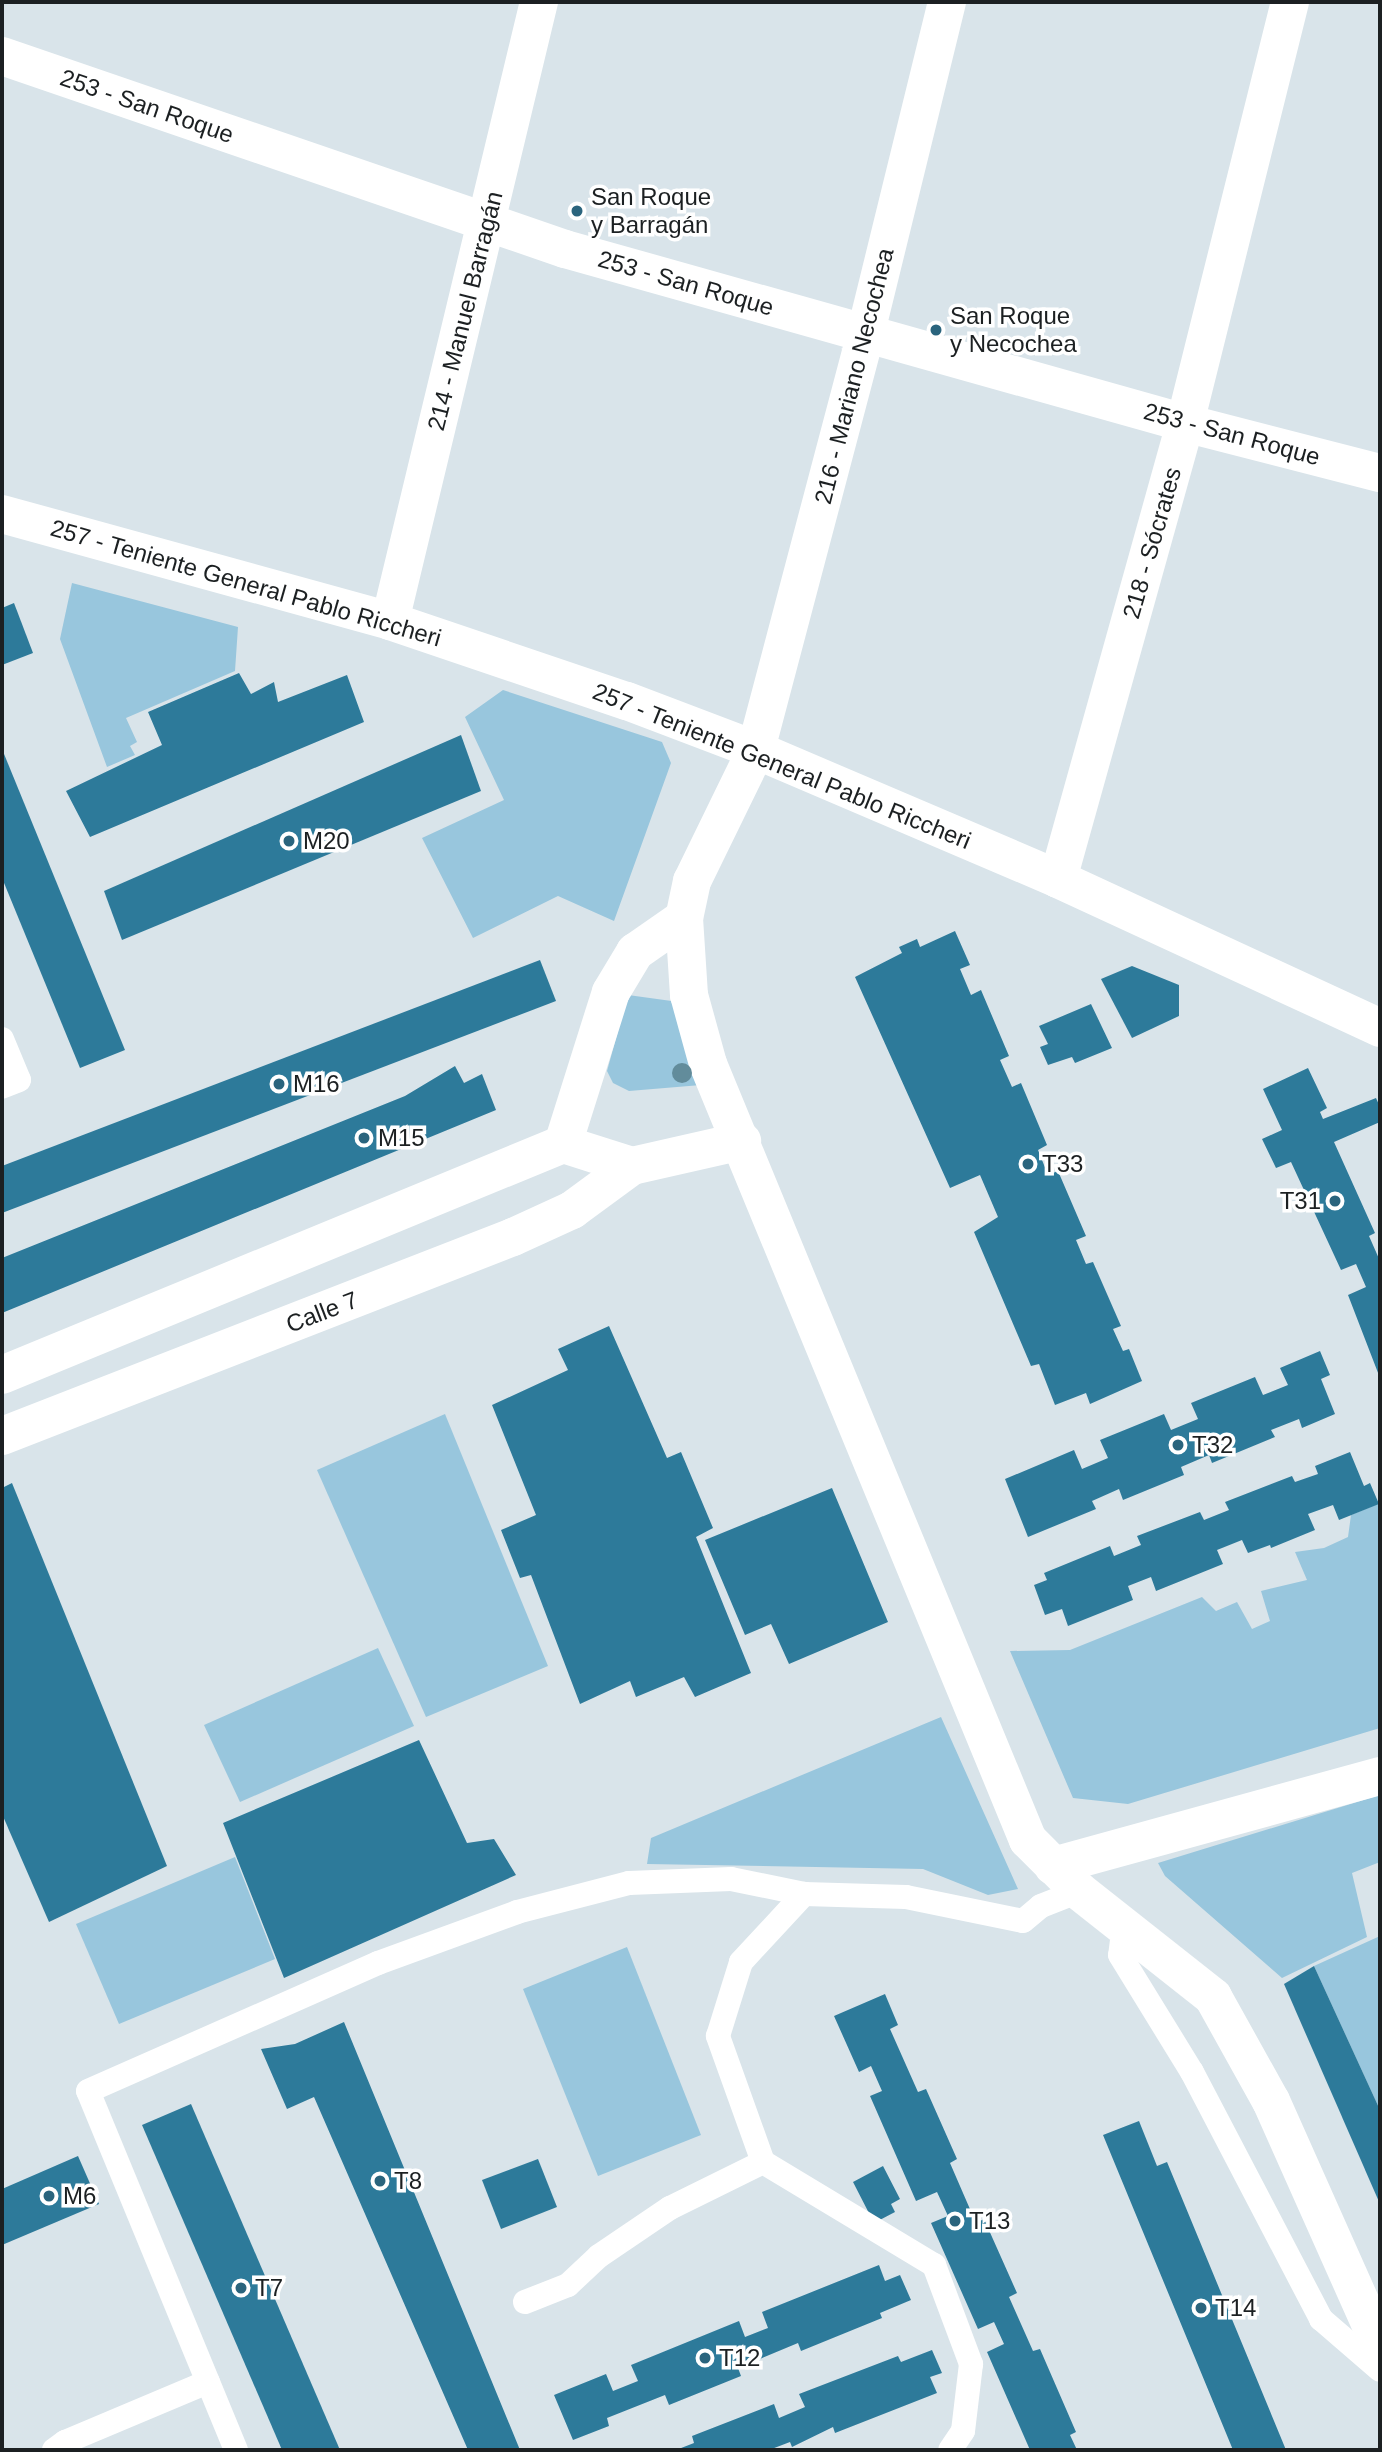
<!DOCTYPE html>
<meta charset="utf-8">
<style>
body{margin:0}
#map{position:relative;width:1382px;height:2452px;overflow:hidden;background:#d9e4ea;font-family:Arial,sans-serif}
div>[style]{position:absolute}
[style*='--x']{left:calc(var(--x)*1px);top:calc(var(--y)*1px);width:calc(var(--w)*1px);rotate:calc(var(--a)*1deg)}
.green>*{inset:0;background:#98c6dd}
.building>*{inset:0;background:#2d7a9a}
.lane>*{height:24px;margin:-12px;padding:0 12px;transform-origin:12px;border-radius:12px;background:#fff}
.street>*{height:38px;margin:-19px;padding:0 19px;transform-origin:19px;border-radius:19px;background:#fff}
.trees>*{width:20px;height:20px;margin:-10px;border-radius:50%;background:#628c9b}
.dots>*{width:19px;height:19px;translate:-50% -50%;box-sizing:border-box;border:4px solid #fff;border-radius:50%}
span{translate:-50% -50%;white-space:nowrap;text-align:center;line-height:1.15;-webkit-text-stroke:7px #fff;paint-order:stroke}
.street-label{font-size:24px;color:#1c2022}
.poi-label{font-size:24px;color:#1c2022}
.left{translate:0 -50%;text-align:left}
.right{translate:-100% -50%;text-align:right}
.frame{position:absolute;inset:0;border:4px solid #1c2022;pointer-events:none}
</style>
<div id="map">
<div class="green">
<div style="clip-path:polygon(72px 583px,238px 627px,235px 671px,126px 718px,137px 742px,130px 746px,135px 755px,107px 767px,60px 639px)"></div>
<div style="clip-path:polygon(503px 690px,662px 742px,671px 763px,614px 921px,558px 896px,473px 938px,422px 838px,504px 800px,465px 717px)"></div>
<div style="clip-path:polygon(628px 995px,686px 1003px,701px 1085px,629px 1091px,613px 1083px,607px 1071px)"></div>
<div style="clip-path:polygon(445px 1414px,548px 1666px,426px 1717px,317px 1470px)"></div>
<div style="clip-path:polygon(1380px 1503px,1380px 1728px,1128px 1804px,1073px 1798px,1010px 1651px,1070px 1650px,1202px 1597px,1216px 1611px,1237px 1602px,1252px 1629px,1270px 1621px,1261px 1591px,1307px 1580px,1295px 1552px,1324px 1548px,1348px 1537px,1351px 1515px)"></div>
<div style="clip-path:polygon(378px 1648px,414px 1726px,240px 1802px,204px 1725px)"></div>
<div style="clip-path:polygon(941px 1717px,1018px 1889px,988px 1895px,923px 1869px,647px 1864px,651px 1838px)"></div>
<div style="clip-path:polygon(1380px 1795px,1380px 1862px,1352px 1873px,1367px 1937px,1282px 1978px,1165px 1876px,1158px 1863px)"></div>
<div style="clip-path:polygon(235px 1857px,275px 1959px,119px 2024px,76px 1924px)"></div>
<div style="clip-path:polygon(1380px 1936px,1380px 2110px,1314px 1966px)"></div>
<div style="clip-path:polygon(627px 1947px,701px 2135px,598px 2176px,523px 1989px)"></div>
</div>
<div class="building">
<div style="clip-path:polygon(14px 603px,33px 653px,2px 665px,2px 608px)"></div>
<div style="clip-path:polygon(239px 673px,251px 694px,274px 682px,278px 702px,347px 675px,364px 722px,90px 837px,66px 791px,162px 745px,148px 712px)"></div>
<div style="clip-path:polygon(461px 735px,481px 791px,122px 940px,104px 891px)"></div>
<div style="clip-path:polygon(2px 749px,125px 1050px,80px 1068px,2px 878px)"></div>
<div style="clip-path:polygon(955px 931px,970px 965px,960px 969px,971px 995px,981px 990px,1009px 1056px,1000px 1060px,1012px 1087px,1021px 1083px,1047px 1145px,1038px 1150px,1048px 1175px,1058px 1171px,1086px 1236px,1076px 1240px,1086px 1264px,1093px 1262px,1121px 1326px,1113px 1329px,1123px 1351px,1129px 1349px,1142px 1381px,1090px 1404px,1086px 1393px,1055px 1405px,1039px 1364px,1031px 1366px,974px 1232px,998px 1217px,980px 1175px,950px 1188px,855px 977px,902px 953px,899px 947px,917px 939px,920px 947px)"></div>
<div style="clip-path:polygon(540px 960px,556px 1001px,2px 1213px,2px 1166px)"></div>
<div style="clip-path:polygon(1132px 966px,1179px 985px,1179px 1016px,1132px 1038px,1101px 979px)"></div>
<div style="clip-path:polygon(1091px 1004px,1112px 1048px,1075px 1063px,1072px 1057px,1048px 1065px,1040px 1047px,1048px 1044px,1039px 1026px)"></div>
<div style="clip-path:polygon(455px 1066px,464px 1083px,482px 1074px,496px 1110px,2px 1313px,2px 1258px,405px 1096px)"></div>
<div style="clip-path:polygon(1308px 1068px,1327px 1108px,1320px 1112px,1323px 1119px,1376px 1098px,1380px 1107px,1380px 1122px,1334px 1142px,1375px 1233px,1369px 1236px,1380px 1261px,1380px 1378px,1348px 1295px,1366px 1287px,1356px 1264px,1341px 1270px,1291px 1162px,1276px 1168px,1262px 1139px,1282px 1130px,1263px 1089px)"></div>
<div style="clip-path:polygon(609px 1326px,667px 1458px,681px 1452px,713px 1528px,696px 1537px,751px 1673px,695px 1697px,684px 1677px,636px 1697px,630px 1681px,580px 1704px,531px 1575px,520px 1578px,501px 1530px,536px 1515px,492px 1405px,568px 1370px,558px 1349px)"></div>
<div style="clip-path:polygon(1320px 1351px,1330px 1375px,1321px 1379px,1335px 1414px,1302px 1428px,1299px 1419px,1271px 1430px,1275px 1437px,1212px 1463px,1209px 1455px,1181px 1467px,1184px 1475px,1123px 1500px,1119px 1489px,1092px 1501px,1096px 1509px,1028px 1537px,1005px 1479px,1074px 1450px,1082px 1469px,1108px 1458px,1100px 1440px,1164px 1414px,1171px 1430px,1198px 1419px,1191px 1403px,1255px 1377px,1263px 1395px,1288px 1385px,1280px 1368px)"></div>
<div style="clip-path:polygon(1350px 1452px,1364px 1486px,1370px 1483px,1379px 1504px,1339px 1520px,1333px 1505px,1308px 1514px,1315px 1530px,1271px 1548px,1270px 1545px,1248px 1553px,1242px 1540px,1217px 1550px,1223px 1564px,1156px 1591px,1151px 1577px,1128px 1586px,1133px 1600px,1068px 1626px,1062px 1609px,1045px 1615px,1034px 1585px,1047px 1580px,1044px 1573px,1110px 1546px,1114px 1556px,1141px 1545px,1137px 1536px,1200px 1512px,1204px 1520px,1229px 1510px,1225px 1502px,1292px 1476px,1295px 1482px,1318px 1474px,1315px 1466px)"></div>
<div style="clip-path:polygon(12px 1483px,167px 1866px,49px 1922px,2px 1814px,2px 1488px)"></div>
<div style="clip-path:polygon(832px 1488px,888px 1622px,789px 1664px,771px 1624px,745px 1635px,705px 1540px)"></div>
<div style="clip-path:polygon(419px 1740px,467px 1843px,494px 1839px,516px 1875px,284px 1978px,223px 1823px)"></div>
<div style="clip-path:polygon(1314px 1966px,1380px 2110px,1380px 2204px,1284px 1984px)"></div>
<div style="clip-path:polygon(885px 1994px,898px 2025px,890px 2029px,918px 2092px,926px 2089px,957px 2159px,950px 2163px,976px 2223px,984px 2219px,1017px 2293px,1009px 2297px,1033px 2351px,1040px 2349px,1076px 2432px,1070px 2435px,1077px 2450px,1030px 2450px,987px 2352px,1004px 2344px,994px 2322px,978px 2329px,931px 2223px,948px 2216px,937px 2192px,916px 2201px,870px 2096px,882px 2091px,871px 2066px,859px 2072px,834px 2016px)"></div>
<div style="clip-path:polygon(344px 2022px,520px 2450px,468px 2450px,314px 2097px,287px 2109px,261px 2049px,295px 2044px)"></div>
<div style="clip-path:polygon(191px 2104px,340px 2450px,282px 2450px,142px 2125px)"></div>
<div style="clip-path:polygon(1139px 2121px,1157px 2166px,1167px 2162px,1286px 2450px,1233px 2450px,1103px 2135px)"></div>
<div style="clip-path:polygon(78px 2156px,99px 2204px,2px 2245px,2px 2189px)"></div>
<div style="clip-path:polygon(538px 2159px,557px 2207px,501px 2229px,482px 2180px)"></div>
<div style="clip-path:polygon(883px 2166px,900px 2199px,891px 2204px,895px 2212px,874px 2223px,853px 2182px)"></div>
<div style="clip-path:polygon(879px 2265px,885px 2281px,900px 2275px,911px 2300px,880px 2313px,882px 2318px,801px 2351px,798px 2343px,738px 2368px,741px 2376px,669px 2405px,665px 2395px,607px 2418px,609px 2426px,573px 2440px,554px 2395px,606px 2374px,613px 2391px,638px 2381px,631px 2365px,739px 2321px,745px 2337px,768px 2328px,762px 2312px)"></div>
<div style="clip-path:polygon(932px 2350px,942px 2373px,930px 2377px,937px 2393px,835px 2433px,833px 2427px,792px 2447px,790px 2442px,769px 2450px,676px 2450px,694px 2443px,692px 2436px,774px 2404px,779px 2418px,805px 2407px,799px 2394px,898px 2356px,901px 2362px)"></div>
</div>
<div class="lane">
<div style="--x:2;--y:1039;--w:44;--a:67.5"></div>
<div style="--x:19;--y:1080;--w:18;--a:158"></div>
<div style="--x:1124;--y:1924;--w:31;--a:97"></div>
<div style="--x:1120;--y:1955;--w:137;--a:58.4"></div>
<div style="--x:1192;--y:2072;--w:279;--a:62.4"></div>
<div style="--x:1321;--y:2319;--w:78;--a:40.8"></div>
<div style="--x:763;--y:2162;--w:134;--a:-109.7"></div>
<div style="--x:718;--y:2036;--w:77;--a:-72.7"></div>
<div style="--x:741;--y:1962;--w:93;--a:-47.2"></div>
<div style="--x:525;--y:2302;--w:46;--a:-21.6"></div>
<div style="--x:568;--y:2285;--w:42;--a:-43.1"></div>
<div style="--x:599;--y:2256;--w:86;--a:-34.1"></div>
<div style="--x:670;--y:2208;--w:104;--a:-26.3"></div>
<div style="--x:763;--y:2162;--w:200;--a:31.1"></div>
<div style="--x:934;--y:2265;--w:106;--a:69.5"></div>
<div style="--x:971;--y:2364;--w:67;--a:96.8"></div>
<div style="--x:963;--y:2431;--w:23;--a:124"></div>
<div style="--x:54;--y:2450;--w:14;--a:-36"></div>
<div style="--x:65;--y:2442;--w:155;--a:-22.8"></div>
<div style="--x:236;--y:2450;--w:388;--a:-112.4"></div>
<div style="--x:88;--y:2091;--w:317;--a:-23.8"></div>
<div style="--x:378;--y:1963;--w:148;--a:-20.1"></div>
<div style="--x:517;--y:1912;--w:116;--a:-14.5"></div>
<div style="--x:629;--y:1883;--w:102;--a:-2.2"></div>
<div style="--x:731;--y:1879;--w:75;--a:11.6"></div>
<div style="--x:804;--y:1894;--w:102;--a:1.7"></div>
<div style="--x:906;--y:1897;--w:119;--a:11.6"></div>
<div style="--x:1023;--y:1921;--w:23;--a:-40"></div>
<div style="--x:1041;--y:1906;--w:41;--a:-21.5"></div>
</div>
<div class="street">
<div style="--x:947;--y:2;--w:341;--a:103.8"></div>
<div style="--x:866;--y:333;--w:431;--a:104.8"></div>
<div style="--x:756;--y:750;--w:146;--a:116"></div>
<div style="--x:692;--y:881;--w:38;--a:102"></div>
<div style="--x:684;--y:918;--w:77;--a:86.3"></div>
<div style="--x:689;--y:995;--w:72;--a:74.6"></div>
<div style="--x:708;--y:1064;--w:839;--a:67.59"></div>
<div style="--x:1028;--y:1840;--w:72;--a:45"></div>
<div style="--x:1079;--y:1891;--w:171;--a:38.3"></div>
<div style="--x:1213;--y:1997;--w:119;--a:60.9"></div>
<div style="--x:1271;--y:2101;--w:268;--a:66"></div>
<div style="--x:2;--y:56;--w:595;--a:18.92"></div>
<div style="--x:565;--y:249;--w:644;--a:15.68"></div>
<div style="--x:1185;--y:423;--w:201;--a:14.4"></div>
<div style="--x:2;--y:514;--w:402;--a:15.4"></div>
<div style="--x:390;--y:621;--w:250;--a:18.7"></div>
<div style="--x:627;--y:701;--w:138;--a:20.8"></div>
<div style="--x:756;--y:750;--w:328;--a:23.1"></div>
<div style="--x:1058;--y:879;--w:355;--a:24.8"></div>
<div style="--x:390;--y:621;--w:637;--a:-76.47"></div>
<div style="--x:1058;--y:879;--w:473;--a:-74.4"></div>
<div style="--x:1185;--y:423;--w:434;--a:-76"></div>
<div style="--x:563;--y:1144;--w:159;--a:-72.5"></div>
<div style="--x:611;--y:992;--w:47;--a:-59"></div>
<div style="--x:635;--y:952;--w:60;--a:-34.8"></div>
<div style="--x:2;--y:1375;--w:607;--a:-22.38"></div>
<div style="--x:563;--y:1144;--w:72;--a:17.7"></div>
<div style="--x:632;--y:1166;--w:113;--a:-12.8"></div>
<div style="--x:2;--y:1436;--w:548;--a:-21.28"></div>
<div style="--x:513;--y:1237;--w:65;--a:-24.6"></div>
<div style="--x:572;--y:1210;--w:74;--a:-36.3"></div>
<div style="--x:1053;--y:1866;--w:339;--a:-15.4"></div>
</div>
<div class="trees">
<div style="left:682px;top:1073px"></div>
</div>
<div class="dots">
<div style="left:577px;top:211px;background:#2a647d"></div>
<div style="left:936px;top:330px;background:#2a647d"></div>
<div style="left:289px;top:841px;background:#2a647d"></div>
<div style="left:279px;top:1084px;background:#2a647d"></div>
<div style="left:364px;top:1138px;background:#2a647d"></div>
<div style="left:1028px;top:1164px;background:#2a647d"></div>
<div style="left:1335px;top:1201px;background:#2a647d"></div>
<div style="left:1178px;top:1445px;background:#2a647d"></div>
<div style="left:380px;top:2181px;background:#2a647d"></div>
<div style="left:49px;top:2196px;background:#2a647d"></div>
<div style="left:955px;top:2221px;background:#2a647d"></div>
<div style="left:241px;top:2288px;background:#2a647d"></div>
<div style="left:1201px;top:2308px;background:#2a647d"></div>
<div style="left:705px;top:2358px;background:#2a647d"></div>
</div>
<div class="street-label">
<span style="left:147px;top:106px;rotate:19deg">253 - San Roque</span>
<span style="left:686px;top:283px;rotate:16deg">253 - San Roque</span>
<span style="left:465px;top:311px;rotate:-76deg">214 - Manuel Barragán</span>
<span style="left:854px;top:376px;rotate:-76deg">216 - Mariano Necochea</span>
<span style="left:1232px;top:434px;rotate:15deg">253 - San Roque</span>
<span style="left:1152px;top:543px;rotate:-74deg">218 - Sócrates</span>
<span style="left:246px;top:583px;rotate:16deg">257 - Teniente General Pablo Riccheri</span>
<span style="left:782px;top:766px;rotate:22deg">257 - Teniente General Pablo Riccheri</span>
<span style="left:322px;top:1312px;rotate:-21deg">Calle 7</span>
</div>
<div class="poi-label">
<span class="left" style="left:591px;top:211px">San Roque<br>y Barragán</span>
<span class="left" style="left:950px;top:330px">San Roque<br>y Necochea</span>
<span class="left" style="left:303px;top:841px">M20</span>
<span class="left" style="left:293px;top:1084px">M16</span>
<span class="left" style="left:378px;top:1138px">M15</span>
<span class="left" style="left:1042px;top:1164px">T33</span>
<span class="right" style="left:1321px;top:1201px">T31</span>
<span class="left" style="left:1192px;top:1445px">T32</span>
<span class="left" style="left:394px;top:2181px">T8</span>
<span class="left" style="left:63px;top:2196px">M6</span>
<span class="left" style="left:969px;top:2221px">T13</span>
<span class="left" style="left:255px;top:2288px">T7</span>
<span class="left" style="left:1215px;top:2308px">T14</span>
<span class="left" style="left:719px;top:2358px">T12</span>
</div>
<div class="frame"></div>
</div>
